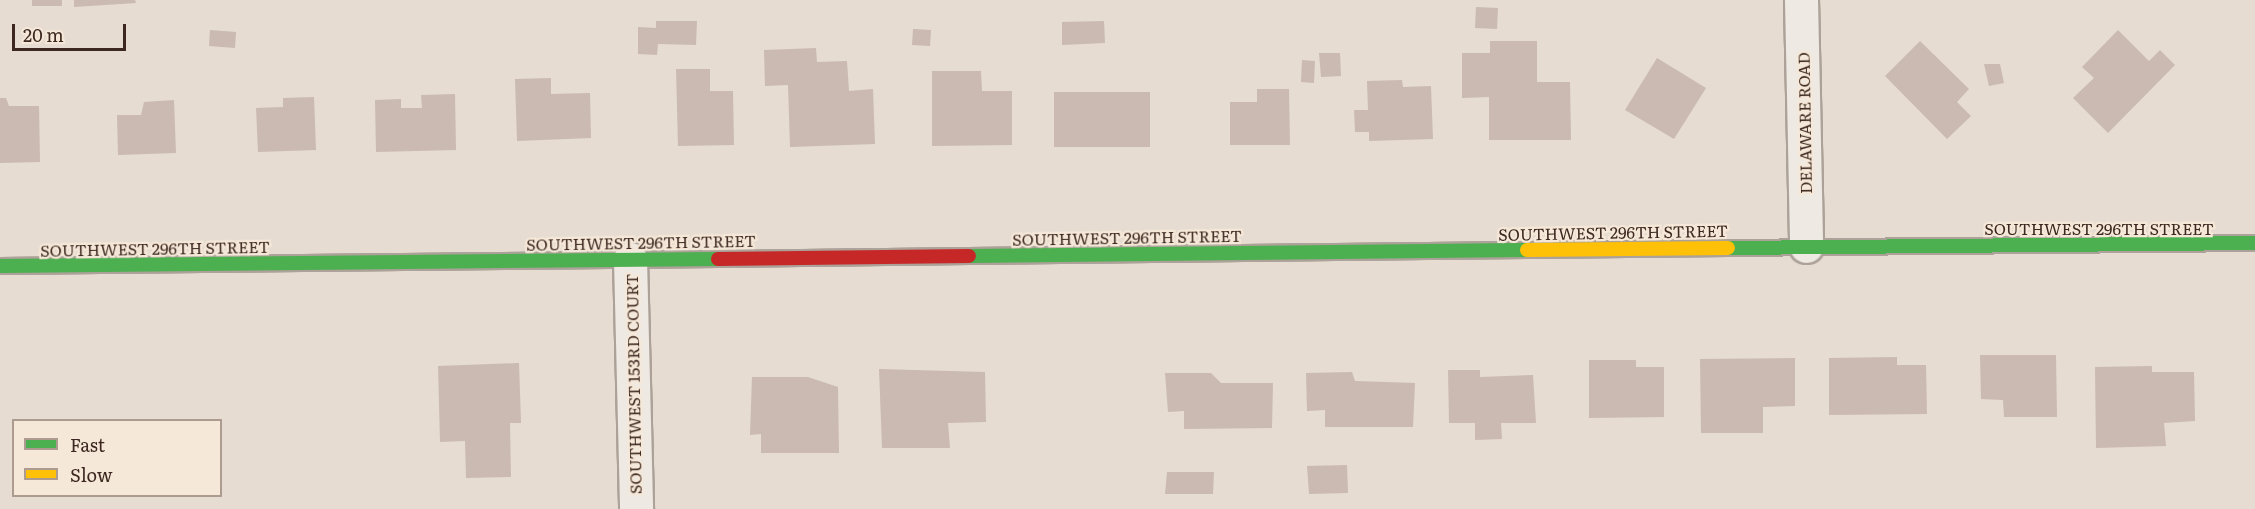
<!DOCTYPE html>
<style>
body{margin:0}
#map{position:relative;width:2255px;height:509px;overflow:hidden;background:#e6dcd1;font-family:Literata,serif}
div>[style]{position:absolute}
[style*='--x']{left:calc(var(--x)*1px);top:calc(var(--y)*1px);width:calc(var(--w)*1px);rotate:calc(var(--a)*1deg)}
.building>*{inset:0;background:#cabab2}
.roads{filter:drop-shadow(2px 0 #aca299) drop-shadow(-2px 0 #aca299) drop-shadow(0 2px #aca299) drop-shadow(0 -2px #aca299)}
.street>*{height:33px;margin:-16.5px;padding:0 16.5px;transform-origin:16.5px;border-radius:16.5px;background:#eee9e2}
.fast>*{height:14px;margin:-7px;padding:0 7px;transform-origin:7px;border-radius:7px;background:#4caf50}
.slow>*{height:14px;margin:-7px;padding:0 7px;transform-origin:7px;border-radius:7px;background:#ffc107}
.jam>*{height:14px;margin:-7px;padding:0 7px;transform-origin:7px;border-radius:7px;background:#c62828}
span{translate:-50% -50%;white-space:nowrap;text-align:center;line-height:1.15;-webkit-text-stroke:4.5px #f6e8d8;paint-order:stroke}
.street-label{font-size:16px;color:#3c2820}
.legend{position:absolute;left:12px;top:419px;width:210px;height:78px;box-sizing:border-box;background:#f6e8d8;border:2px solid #ac9b8e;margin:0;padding:8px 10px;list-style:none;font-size:18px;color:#3c2820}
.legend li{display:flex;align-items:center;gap:12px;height:30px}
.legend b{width:30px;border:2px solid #ac9b8e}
.scale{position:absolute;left:12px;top:24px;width:114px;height:27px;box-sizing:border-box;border:3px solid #3c2820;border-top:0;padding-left:8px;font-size:18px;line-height:21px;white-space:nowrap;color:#3c2820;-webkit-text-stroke:4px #f6e8d8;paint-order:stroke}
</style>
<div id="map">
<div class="building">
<div style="clip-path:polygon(32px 0,62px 0,62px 6px,32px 6px)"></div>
<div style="clip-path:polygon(74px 0,135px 0,136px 3px,74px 7px)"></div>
<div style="clip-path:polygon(1476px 7px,1498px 8px,1497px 29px,1475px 28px)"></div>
<div style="clip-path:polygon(656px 21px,697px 21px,696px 45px,658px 44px,657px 55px,638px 54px,638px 27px,656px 28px)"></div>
<div style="clip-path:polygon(1104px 21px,1105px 43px,1062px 45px,1062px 22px)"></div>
<div style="clip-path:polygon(913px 29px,931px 30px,930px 46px,912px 45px)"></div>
<div style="clip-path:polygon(210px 30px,236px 32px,235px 48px,209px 46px)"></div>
<div style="clip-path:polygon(2118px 30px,2149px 61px,2160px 50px,2175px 65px,2108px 133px,2073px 98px,2094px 78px,2082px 67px)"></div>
<div style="clip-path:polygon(1490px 41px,1537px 41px,1537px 82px,1570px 82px,1571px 140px,1489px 140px,1489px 97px,1462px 98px,1462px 53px,1490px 53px)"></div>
<div style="clip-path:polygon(1920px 41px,1969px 89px,1957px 102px,1971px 116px,1947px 139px,1885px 76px)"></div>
<div style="clip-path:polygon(816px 48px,817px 62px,847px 61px,849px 91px,873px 89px,875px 144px,790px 147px,788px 85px,765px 86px,764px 50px)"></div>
<div style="clip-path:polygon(1319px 53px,1340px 53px,1341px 76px,1321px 77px)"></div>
<div style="clip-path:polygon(1657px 58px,1706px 88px,1674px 139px,1625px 110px)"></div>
<div style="clip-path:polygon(1302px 60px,1315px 61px,1314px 83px,1301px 82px)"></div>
<div style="clip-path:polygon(1984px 64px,2000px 64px,2004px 83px,1989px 86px)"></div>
<div style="clip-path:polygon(676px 69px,710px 69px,710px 91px,733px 91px,734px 145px,678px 146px)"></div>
<div style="clip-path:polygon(932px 71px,981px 71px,982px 91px,1012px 91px,1012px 145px,932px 146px)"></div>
<div style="clip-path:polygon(551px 78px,551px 94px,590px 93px,591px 138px,517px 141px,515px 79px)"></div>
<div style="clip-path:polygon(1402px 80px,1403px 87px,1431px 86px,1433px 139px,1369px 141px,1369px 132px,1355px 132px,1354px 110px,1368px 110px,1367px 81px)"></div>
<div style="clip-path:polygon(1257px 89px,1289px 89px,1290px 145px,1230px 145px,1230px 102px,1257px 102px)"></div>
<div style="clip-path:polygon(1054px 92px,1150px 92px,1150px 147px,1054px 147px)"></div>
<div style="clip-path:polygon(455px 94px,456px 150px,376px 152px,375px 100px,401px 99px,401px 108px,422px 108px,421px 95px)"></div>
<div style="clip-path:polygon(314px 97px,316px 150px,258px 152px,256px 108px,283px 107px,283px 98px)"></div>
<div style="clip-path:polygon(0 98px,6px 98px,9px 106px,39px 106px,40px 162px,0 163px)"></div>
<div style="clip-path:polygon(174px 100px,176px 153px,118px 155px,117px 115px,141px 115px,144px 102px)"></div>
<div style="clip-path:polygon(1980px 355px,2056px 355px,2057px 417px,2004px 417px,2003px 400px,1981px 399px)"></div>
<div style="clip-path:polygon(1897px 357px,1897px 365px,1926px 365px,1927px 414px,1829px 415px,1829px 358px)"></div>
<div style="clip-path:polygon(1795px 358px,1795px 406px,1763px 407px,1763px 433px,1701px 433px,1700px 359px)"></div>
<div style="clip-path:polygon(1589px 360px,1636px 360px,1636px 367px,1664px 367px,1664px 417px,1589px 418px)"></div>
<div style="clip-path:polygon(519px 363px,521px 423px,510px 423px,511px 477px,466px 478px,465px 441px,440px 442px,438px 366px)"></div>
<div style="clip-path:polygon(2152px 366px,2152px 372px,2194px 372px,2195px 421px,2164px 423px,2166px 446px,2096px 448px,2095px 367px)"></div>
<div style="clip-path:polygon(879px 369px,985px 372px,986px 422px,948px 423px,950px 448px,882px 448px)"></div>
<div style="clip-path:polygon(1448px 370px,1480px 370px,1480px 377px,1533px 375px,1536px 423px,1501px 423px,1502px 439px,1475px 440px,1475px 423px,1449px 423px)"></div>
<div style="clip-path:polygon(1352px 372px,1355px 381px,1415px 383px,1413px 427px,1325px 427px,1325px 410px,1307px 411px,1306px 373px)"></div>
<div style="clip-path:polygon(1165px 373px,1211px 373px,1221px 383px,1273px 383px,1272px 428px,1184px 429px,1184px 411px,1168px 412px)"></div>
<div style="clip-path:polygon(752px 377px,808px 377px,838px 387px,839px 453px,761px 453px,761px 434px,750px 435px)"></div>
<div style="clip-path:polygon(1347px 465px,1348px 493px,1309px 494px,1307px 466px)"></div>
<div style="clip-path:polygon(1167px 472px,1214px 472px,1213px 494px,1165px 494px)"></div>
</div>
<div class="roads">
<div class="street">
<div style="--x:1801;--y:0;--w:246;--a:88.8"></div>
<div style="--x:630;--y:259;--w:250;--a:88.6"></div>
</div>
<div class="fast">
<div style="--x:1728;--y:248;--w:527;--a:-0.54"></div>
<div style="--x:969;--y:256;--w:558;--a:-0.62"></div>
<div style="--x:0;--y:266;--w:718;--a:-0.56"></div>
</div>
<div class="slow">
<div style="--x:1527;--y:250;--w:201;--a:-0.6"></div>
</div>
<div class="jam">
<div style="--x:718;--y:259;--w:251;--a:-0.7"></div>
</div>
</div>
<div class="street-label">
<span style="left:1804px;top:123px;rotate:-91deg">DELAWARE ROAD</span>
<span style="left:2099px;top:228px">SOUTHWEST 296TH STREET</span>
<span style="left:1613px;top:232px;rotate:-1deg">SOUTHWEST 296TH STREET</span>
<span style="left:1127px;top:237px;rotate:-1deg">SOUTHWEST 296TH STREET</span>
<span style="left:641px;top:242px;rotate:-1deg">SOUTHWEST 296TH STREET</span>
<span style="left:155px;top:248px;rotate:-1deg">SOUTHWEST 296TH STREET</span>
<span style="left:633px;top:384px;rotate:-91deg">SOUTHWEST 153RD COURT</span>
</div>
<ul class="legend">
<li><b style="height:8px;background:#4caf50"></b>Fast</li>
<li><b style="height:8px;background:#ffc107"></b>Slow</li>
</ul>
<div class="scale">20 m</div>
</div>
